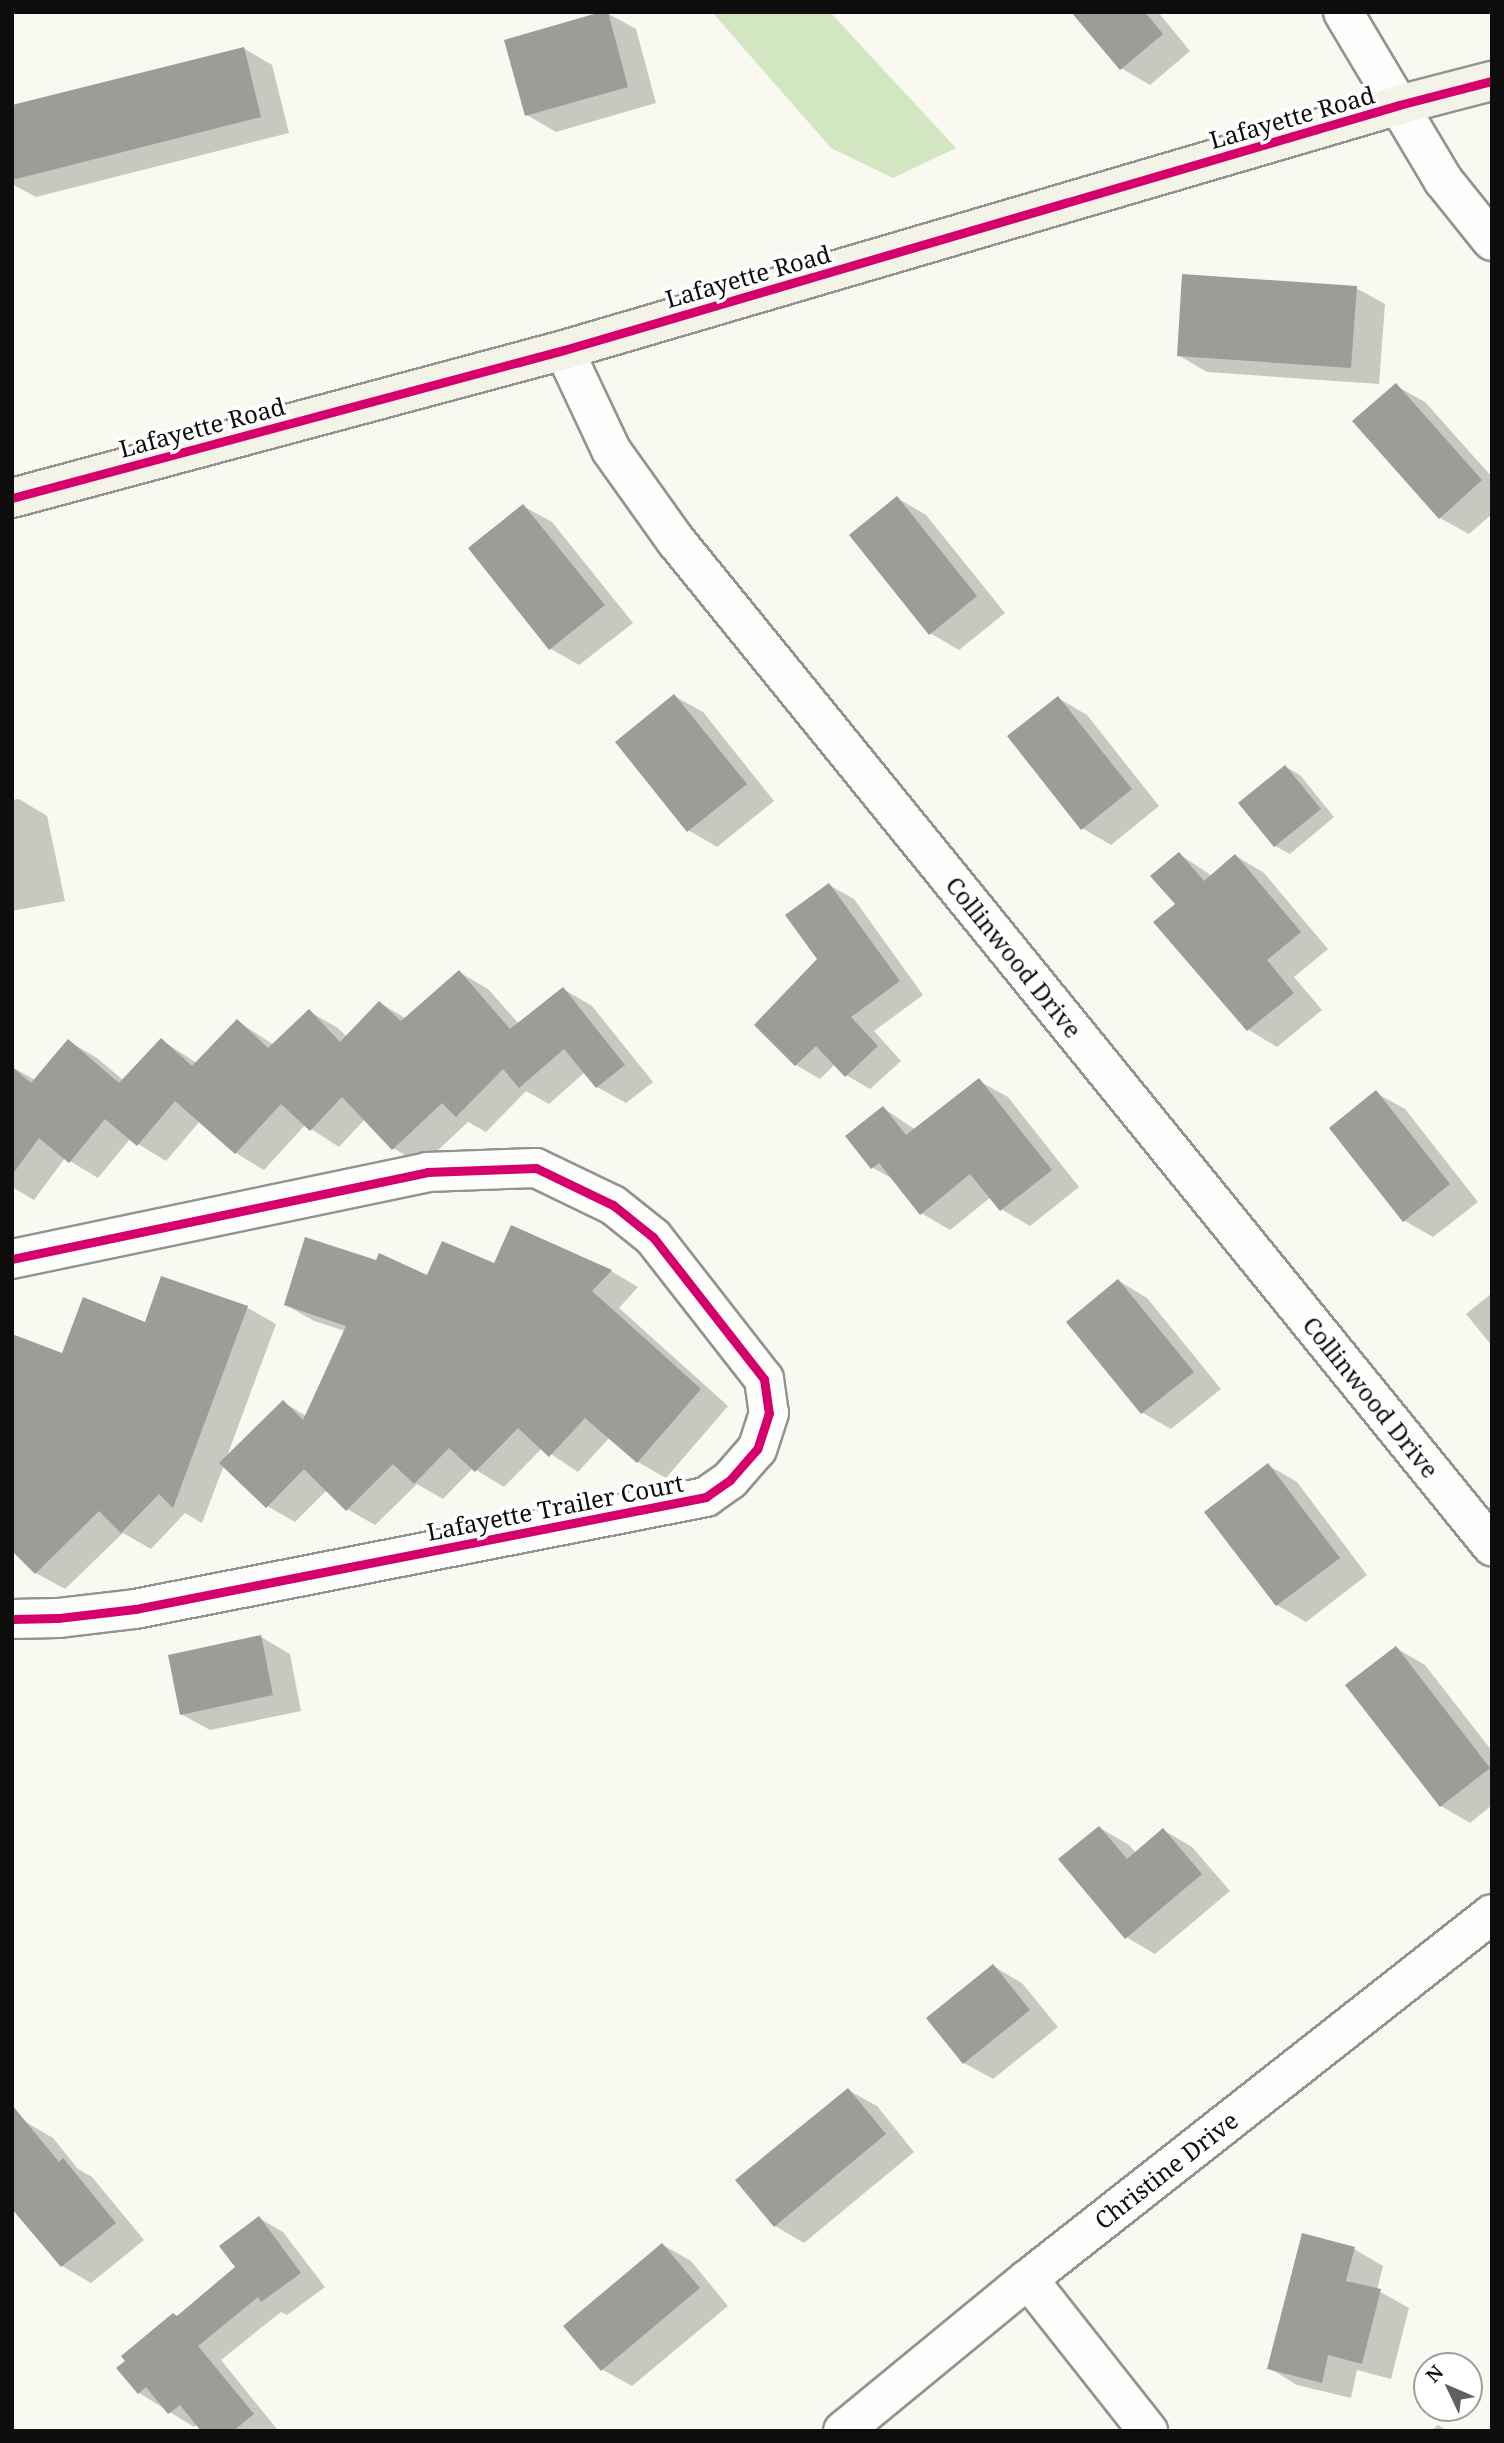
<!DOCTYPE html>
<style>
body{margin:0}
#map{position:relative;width:1504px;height:2443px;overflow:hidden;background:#faf9f1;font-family:"Noto Serif",serif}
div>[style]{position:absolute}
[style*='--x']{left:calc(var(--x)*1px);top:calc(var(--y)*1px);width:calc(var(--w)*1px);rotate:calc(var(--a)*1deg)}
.forest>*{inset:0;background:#d1e6c1}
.shadow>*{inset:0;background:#0003}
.building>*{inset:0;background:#9d9c97}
.roads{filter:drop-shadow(2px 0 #949390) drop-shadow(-2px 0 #949390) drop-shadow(0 2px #949390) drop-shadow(0 -2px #949390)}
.minor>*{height:38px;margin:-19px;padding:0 19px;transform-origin:19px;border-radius:19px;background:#fefefd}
.secondary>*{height:38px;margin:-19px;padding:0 19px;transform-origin:19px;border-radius:19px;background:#f4f3e8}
.cycleway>*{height:9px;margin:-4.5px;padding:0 4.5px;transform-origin:4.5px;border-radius:4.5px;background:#d6006c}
span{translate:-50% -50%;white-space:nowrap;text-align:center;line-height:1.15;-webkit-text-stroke:7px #fff;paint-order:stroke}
.street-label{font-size:24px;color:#0d0d0d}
.frame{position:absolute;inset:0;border:14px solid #0d0d0d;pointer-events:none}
.north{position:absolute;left:1413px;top:2352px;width:70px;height:70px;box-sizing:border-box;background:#fff;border:2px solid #9e9e9e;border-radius:50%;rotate:314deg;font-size:19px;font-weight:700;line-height:28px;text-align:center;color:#0d0d0d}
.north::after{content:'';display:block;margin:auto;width:24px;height:32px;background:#60605d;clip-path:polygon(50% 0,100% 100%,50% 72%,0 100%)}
</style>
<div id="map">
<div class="forest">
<div style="clip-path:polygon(712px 12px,830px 12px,956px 148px,893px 178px,831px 148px)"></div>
</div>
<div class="shadow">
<div style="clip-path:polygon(1074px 12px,1158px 12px,1190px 51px,1150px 85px,1121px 68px)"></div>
<div style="clip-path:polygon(607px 13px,636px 29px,656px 103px,556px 132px,527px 115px)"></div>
<div style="clip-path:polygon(243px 48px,272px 65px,289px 133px,36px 197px,12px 184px,12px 107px)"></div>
<div style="clip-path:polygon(1356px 288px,1385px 304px,1379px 384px,1207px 372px,1178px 355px)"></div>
<div style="clip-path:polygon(1396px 386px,1425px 402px,1492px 477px,1492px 514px,1469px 534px,1440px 518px,1355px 422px)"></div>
<div style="clip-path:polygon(897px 498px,926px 515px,1005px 613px,959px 650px,930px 633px)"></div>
<div style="clip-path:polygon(523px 506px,552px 522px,633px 623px,579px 665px,551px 649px)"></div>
<div style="clip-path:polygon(674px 696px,703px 712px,774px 801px,717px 847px,688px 830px)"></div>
<div style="clip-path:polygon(1058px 698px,1087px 715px,1159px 806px,1111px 845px,1082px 828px)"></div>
<div style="clip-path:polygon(1286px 767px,1300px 775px,1334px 817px,1290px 854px,1275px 846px,1240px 804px)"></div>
<div style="clip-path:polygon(19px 799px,47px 816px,65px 901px,12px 911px,12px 800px)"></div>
<div style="clip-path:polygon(1179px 854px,1212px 876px,1236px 856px,1264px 873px,1328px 949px,1294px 977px,1322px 1010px,1277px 1047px,1249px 1030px,1155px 922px,1177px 904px)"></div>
<div style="clip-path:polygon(829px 885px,854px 899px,923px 995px,874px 1031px,901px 1061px,870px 1089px,846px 1075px,835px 1064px,820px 1079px,796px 1065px,820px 959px)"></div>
<div style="clip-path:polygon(459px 972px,488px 989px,519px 1024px,563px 989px,592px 1006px,653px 1082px,626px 1103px,597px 1087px,585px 1072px,549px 1104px,526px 1091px,486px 1132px,468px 1122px,422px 1165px,393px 1148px,365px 1119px,339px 1147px,305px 1125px,264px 1170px,236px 1153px,200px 1121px,166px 1161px,130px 1139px,98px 1178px,65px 1158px,34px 1200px,12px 1187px,12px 1067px,35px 1080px,68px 1041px,97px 1058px,123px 1080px,161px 1040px,197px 1063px,237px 1021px,274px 1045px,310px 1012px,338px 1028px,347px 1037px,380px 1003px,407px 1019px)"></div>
<div style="clip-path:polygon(979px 1081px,1008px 1097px,1079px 1187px,1030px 1226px,1001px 1209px,991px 1197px,950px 1230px,921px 1213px,895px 1180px,873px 1168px,883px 1108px,916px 1130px)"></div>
<div style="clip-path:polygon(1376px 1093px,1405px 1109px,1478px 1202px,1433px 1237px,1405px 1221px,1331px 1128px)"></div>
<div style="clip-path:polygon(495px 1265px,611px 1271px,638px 1287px,619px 1308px,728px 1406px,666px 1478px,638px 1462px,610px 1437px,578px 1472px,542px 1448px,504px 1487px,473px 1468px,443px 1499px,417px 1484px,375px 1525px,347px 1509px,327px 1490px,295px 1522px,267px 1506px,224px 1465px,202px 1523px,185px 1513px,151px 1549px,123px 1533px,65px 1589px,36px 1573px,12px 1548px,63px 1356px,146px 1324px,162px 1278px,248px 1308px,276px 1324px,226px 1459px,283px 1402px,306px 1416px,345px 1331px,314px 1321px,286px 1305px)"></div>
<div style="clip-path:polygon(1119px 1281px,1147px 1298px,1221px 1389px,1171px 1429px,1143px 1413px,1069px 1322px)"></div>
<div style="clip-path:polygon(1492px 1293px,1492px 1346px,1466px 1314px)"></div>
<div style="clip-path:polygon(1268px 1465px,1297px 1482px,1367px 1575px,1306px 1622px,1277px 1605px)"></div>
<div style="clip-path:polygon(261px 1637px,290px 1654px,301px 1711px,210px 1730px,181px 1714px)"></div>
<div style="clip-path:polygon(1396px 1648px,1425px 1665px,1492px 1751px,1492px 1805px,1470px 1823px,1441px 1806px)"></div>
<div style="clip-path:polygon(1100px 1828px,1129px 1845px,1136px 1853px,1163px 1830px,1192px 1847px,1230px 1891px,1155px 1954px,1126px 1937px)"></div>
<div style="clip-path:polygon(993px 1966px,1022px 1983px,1058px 2027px,993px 2079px,964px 2063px)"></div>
<div style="clip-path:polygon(848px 2090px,877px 2106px,914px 2152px,804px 2243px,775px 2226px)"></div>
<div style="clip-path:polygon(24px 2121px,53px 2138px,78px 2169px,92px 2177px,144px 2240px,91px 2283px,62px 2266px)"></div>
<div style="clip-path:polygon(259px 2218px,283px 2232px,325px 2287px,287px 2315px,281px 2312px,221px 2360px,277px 2429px,204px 2431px,198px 2424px,194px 2427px,139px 2393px,178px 2317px,237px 2267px)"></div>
<div style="clip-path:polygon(663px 2245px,691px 2261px,728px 2306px,632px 2386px,603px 2370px)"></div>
<div style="clip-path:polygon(1354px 2249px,1383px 2266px,1377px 2290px,1409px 2308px,1391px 2379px,1357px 2370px,1351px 2398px,1297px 2385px,1269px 2368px)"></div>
<div style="clip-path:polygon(1438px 2425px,1448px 2431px,1431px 2431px)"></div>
</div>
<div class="building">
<div style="clip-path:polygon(601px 12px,608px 12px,628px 87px,525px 116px,504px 40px)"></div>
<div style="clip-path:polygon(1071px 12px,1145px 12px,1163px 34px,1120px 70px)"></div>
<div style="clip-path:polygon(244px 47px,261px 117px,12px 180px,12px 105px)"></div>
<div style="clip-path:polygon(1182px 274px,1357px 286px,1351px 368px,1177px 356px)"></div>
<div style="clip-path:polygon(1396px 383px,1482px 480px,1439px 519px,1352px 421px)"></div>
<div style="clip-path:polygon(897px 496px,977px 596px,929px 635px,849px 535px)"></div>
<div style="clip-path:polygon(523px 504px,605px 605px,549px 650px,468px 548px)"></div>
<div style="clip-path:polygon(674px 694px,747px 784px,687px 832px,615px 742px)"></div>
<div style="clip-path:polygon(1058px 696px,1132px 789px,1081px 830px,1007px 736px)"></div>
<div style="clip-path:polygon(1285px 765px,1321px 809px,1274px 847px,1238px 803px)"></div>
<div style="clip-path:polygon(1179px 852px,1204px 881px,1235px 854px,1301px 932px,1267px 960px,1294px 993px,1247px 1031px,1153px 922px,1175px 904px,1150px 876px)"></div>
<div style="clip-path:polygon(829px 883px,900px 981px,851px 1017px,878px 1046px,845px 1077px,816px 1046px,795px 1066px,754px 1025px,817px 959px,785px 915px)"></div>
<div style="clip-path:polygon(459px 970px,510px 1029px,563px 987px,625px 1065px,596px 1088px,564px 1049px,519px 1088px,503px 1069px,456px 1117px,442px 1103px,392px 1150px,342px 1097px,310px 1131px,281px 1104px,235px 1154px,175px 1101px,137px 1146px,105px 1119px,69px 1163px,39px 1138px,12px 1175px,12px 1067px,31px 1083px,68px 1039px,119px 1083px,161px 1038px,192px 1066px,237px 1019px,268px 1048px,309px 1009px,340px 1042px,379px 1001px,401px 1021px)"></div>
<div style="clip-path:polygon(979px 1078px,1052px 1170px,1000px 1211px,970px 1174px,920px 1215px,879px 1163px,871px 1169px,845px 1136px,883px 1106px,906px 1135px)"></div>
<div style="clip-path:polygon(1376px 1090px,1450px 1184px,1403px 1222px,1329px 1128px)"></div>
<div style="clip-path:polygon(511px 1225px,612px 1270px,592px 1291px,701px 1389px,637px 1463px,585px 1418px,549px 1457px,518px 1428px,475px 1472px,449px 1448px,414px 1484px,393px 1464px,346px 1511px,304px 1469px,266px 1508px,219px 1463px,283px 1400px,303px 1420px,346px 1326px,284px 1305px,305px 1237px,376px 1260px,379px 1253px,427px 1275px,442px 1241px,494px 1263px)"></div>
<div style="clip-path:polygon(161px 1276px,248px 1306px,173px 1508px,159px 1494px,121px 1533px,99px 1511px,35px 1574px,12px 1551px,12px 1334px,62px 1353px,83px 1297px,145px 1322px)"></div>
<div style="clip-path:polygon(1118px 1279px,1194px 1372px,1141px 1414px,1066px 1322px)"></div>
<div style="clip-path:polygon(1268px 1463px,1340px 1558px,1276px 1606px,1204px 1512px)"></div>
<div style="clip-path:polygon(261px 1635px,273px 1695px,180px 1715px,168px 1655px)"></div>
<div style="clip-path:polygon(1396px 1646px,1490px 1768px,1440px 1807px,1345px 1685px)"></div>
<div style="clip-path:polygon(1099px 1826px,1127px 1859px,1163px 1828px,1202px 1874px,1125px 1939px,1058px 1859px)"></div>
<div style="clip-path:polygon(993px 1964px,1030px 2010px,963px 2064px,926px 2018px)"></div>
<div style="clip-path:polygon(848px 2088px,886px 2134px,774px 2227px,735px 2180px)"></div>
<div style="clip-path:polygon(12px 2105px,59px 2162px,63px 2158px,116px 2223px,61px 2267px,12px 2209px)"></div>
<div style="clip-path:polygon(259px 2216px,301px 2273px,261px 2302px,258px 2297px,198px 2346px,254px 2414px,233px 2431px,201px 2431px,180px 2405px,168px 2414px,146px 2387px,138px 2394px,116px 2368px,125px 2361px,121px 2356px,173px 2313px,177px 2316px,235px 2267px,219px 2246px)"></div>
<div style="clip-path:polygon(1302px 2233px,1355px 2247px,1346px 2281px,1381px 2289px,1362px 2364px,1328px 2355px,1322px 2383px,1267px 2369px)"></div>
<div style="clip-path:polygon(662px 2243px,700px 2288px,601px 2371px,563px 2326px)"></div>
</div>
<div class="roads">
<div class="minor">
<div style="--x:1343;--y:12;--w:196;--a:59.2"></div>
<div style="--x:1443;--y:180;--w:78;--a:51.2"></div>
<div style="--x:564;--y:350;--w:110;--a:64.8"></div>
<div style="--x:611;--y:450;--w:112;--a:54.5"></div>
<div style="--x:676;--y:541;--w:1295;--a:50.93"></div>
<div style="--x:12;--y:1259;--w:424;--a:-11.8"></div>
<div style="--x:427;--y:1172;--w:109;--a:-2.1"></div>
<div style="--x:536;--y:1168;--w:85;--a:25.7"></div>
<div style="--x:613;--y:1205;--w:51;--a:38.7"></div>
<div style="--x:653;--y:1237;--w:180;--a:52"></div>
<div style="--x:764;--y:1379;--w:34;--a:82"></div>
<div style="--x:769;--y:1413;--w:38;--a:108"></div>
<div style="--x:757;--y:1449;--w:41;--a:131.1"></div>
<div style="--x:730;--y:1480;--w:29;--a:145"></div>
<div style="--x:706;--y:1497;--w:582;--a:168.9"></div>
<div style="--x:135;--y:1609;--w:78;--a:173.3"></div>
<div style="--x:58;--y:1618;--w:46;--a:178.8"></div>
<div style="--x:1028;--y:2279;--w:194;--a:51.7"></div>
<div style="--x:843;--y:2431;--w:239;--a:-39.4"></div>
<div style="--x:1028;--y:2279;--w:590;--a:-38.19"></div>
</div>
<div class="secondary">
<div style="--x:12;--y:498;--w:571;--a:-15.01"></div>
<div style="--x:564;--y:350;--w:870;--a:-16.35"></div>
<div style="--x:1399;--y:105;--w:96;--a:-14.5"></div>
</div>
</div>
<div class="cycleway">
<div style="--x:12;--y:498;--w:571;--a:-15.01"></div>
<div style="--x:564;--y:350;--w:870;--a:-16.35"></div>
<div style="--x:1399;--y:105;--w:96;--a:-14.5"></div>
<div style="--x:12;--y:1259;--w:424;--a:-11.8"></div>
<div style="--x:427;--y:1172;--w:109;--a:-2.1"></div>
<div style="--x:536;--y:1168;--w:85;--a:25.7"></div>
<div style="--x:613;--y:1205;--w:51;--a:38.7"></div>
<div style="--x:653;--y:1237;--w:180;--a:52"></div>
<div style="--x:764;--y:1379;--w:34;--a:82"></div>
<div style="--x:769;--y:1413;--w:38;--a:108"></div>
<div style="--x:757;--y:1449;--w:41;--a:131.1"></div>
<div style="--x:730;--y:1480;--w:29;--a:145"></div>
<div style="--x:706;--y:1497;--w:582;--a:168.9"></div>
<div style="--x:135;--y:1609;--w:78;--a:173.3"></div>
<div style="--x:58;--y:1618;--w:46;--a:178.8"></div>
</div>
<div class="street-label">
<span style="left:1292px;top:117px;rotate:-16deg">Lafayette Road</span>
<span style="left:748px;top:276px;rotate:-16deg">Lafayette Road</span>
<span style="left:202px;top:427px;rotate:-15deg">Lafayette Road</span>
<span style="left:1014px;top:957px;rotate:51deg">Collinwood Drive</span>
<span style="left:1371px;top:1397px;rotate:51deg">Collinwood Drive</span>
<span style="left:555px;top:1507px;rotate:-11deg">Lafayette Trailer Court</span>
<span style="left:1166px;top:2170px;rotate:-38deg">Christine Drive</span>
</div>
<div class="frame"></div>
<div class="north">N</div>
</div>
